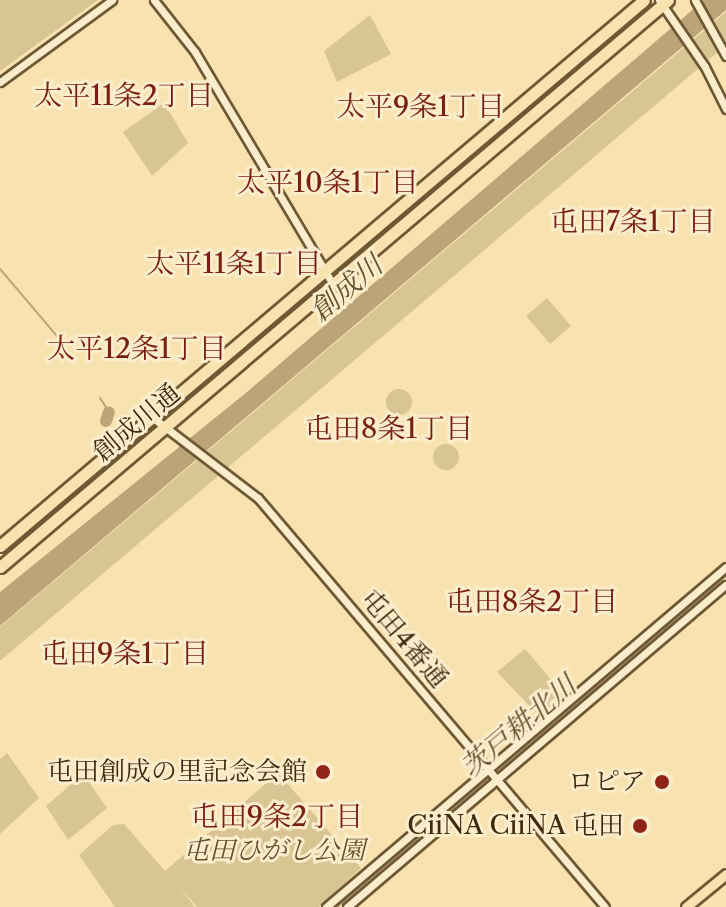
<!DOCTYPE html>
<meta charset="utf-8">
<style>
body{margin:0}
#map{position:relative;width:726px;height:907px;overflow:hidden;background:#f8e3b0;font-family:"Libre Caslon Text","Noto Serif JP",serif}
div>[style]{position:absolute}
[style*='--x']{left:calc(var(--x)*1px);top:calc(var(--y)*1px);width:calc(var(--w)*1px);rotate:calc(var(--a)*1deg)}
.green>*{inset:0;background:#d9c494}
.round{border-radius:50%}
.water>*{inset:0;background:#baa478}
.stream>*{height:2px;margin:-1px;padding:0 1px;transform-origin:1px;border-radius:1px;background:#baa478}
.river>*{height:12px;margin:-6px;padding:0 6px;transform-origin:6px;border-radius:6px;background:#baa478}
.roads{filter:drop-shadow(2px 0 #6f5834) drop-shadow(-2px 0 #6f5834) drop-shadow(0 2px #6f5834) drop-shadow(0 -2px #6f5834)}
.minor>*{height:7px;margin:-3.5px;padding:0 3.5px;transform-origin:3.5px;border-radius:3.5px;background:#faedcc}
.major>*{height:9px;margin:-4.5px;padding:0 4.5px;transform-origin:4.5px;border-radius:4.5px;background:#f8e3b0}
.highway>*{height:11px;margin:-5.5px;padding:0 5.5px;transform-origin:5.5px;border-radius:5.5px;background:#f8e3b0}
.dots>*{width:22px;height:22px;translate:-50% -50%;box-sizing:border-box;border:4px solid #faedcc;border-radius:50%}
span{translate:-50% -50%;white-space:nowrap;text-align:center;line-height:1.15;-webkit-text-stroke:6px #faedcc;paint-order:stroke}
.street-label{font-size:26px;color:#412a0b}
.poi-label{font-size:26px;color:#412a0b}
.right{translate:-100% -50%;text-align:right}
.park-label{font-size:26px;color:#67502d;font-style:italic}
.neighbourhood-label{font-size:28px;color:#7a1f14}
.water-label{font-size:28px;color:#654f2c;font-style:italic}
</style>
<div id="map">
<div class="green">
<div style="clip-path:polygon(0 0,98px 0,0 71px)"></div>
<div style="clip-path:polygon(726px 12px,726px 45px,0 661px,0 627px)"></div>
<div style="clip-path:polygon(370px 15px,391px 54px,337px 82px,324px 51px)"></div>
<div style="clip-path:polygon(164px 103px,188px 143px,152px 176px,123px 132px)"></div>
<div style="clip-path:polygon(547px 298px,571px 326px,550px 344px,526px 316px)"></div>
<div class="round" style="left:386px;top:389px;width:26px;height:26px"></div>
<div class="round" style="left:433px;top:444px;width:26px;height:26px"></div>
<div style="clip-path:polygon(525px 649px,564px 695px,541px 718px,497px 672px)"></div>
<div style="clip-path:polygon(7px 753px,39px 798px,0 834px,0 759px)"></div>
<div style="clip-path:polygon(278px 773px,361px 868px,319px 907px,197px 907px,177px 884px,195px 907px,115px 907px,79px 855px,113px 825px,124px 824px,165px 871px)"></div>
<div style="clip-path:polygon(83px 774px,107px 808px,68px 840px,46px 806px)"></div>
</div>
<div class="water">
<div style="clip-path:polygon(704px 0,726px 0,726px 10px,0 626px,0 592px,247px 392px)"></div>
</div>
<div class="stream">
<div style="--x:0;--y:269;--w:94;--a:49.7"></div>
<div style="--x:100;--y:398;--w:17;--a:57"></div>
<div style="--x:496;--y:773;--w:303;--a:-40.6"></div>
<div style="--x:337;--y:907;--w:202;--a:-40.2"></div>
</div>
<div class="river">
<div style="--x:106;--y:421;--w:9;--a:-72"></div>
</div>
<div class="roads">
<div class="minor">
<div style="--x:154;--y:0;--w:66;--a:51.7"></div>
<div style="--x:195;--y:52;--w:270;--a:59.3"></div>
<div style="--x:659;--y:0;--w:81;--a:55.5"></div>
<div style="--x:705;--y:67;--w:47;--a:63.4"></div>
<div style="--x:695;--y:0;--w:64;--a:61"></div>
<div style="--x:0;--y:82;--w:139;--a:-36.2"></div>
<div style="--x:152;--y:417;--w:133;--a:37.4"></div>
<div style="--x:258;--y:498;--w:536;--a:49.69"></div>
<div style="--x:326;--y:907;--w:525;--a:-40.36"></div>
<div style="--x:347;--y:907;--w:497;--a:-40.4"></div>
</div>
<div class="major">
<div style="--x:686;--y:907;--w:52;--a:-39.5"></div>
</div>
<div class="highway">
<div style="--x:0;--y:546;--w:844;--a:-40.29"></div>
<div style="--x:0;--y:567;--w:876;--a:-40.32"></div>
</div>
</div>
<div class="dots">
<div style="left:323px;top:772px;background:#8f2418"></div>
<div style="left:662px;top:782px;background:#8f2418"></div>
<div style="left:640px;top:826px;background:#8f2418"></div>
</div>
<div class="street-label">
<span style="left:137px;top:423px;rotate:-40deg">創成川通</span>
<span style="left:404px;top:639px;rotate:50deg">屯田4番通</span>
</div>
<div class="poi-label">
<span class="right" style="left:307px;top:772px">屯田創成の里記念会館</span>
<span class="right" style="left:646px;top:782px">ロピア</span>
<span class="right" style="left:624px;top:826px">CiiNA CiiNA 屯田</span>
</div>
<div class="park-label">
<span style="left:274px;top:851px">屯田ひがし公園</span>
</div>
<div class="neighbourhood-label">
<span style="left:124px;top:95px">太平11条2丁目</span>
<span style="left:421px;top:106px">太平9条1丁目</span>
<span style="left:328px;top:182px">太平10条1丁目</span>
<span style="left:633px;top:221px">屯田7条1丁目</span>
<span style="left:234px;top:263px">太平11条1丁目</span>
<span style="left:137px;top:348px">太平12条1丁目</span>
<span style="left:389px;top:428px">屯田8条1丁目</span>
<span style="left:532px;top:601px">屯田8条2丁目</span>
<span style="left:125px;top:653px">屯田9条1丁目</span>
<span style="left:277px;top:816px">屯田9条2丁目</span>
</div>
<div class="water-label">
<span style="left:346px;top:288px;rotate:-40deg">創成川</span>
<span style="left:518px;top:726px;rotate:-40deg">茨戸耕北川</span>
</div>
</div>
